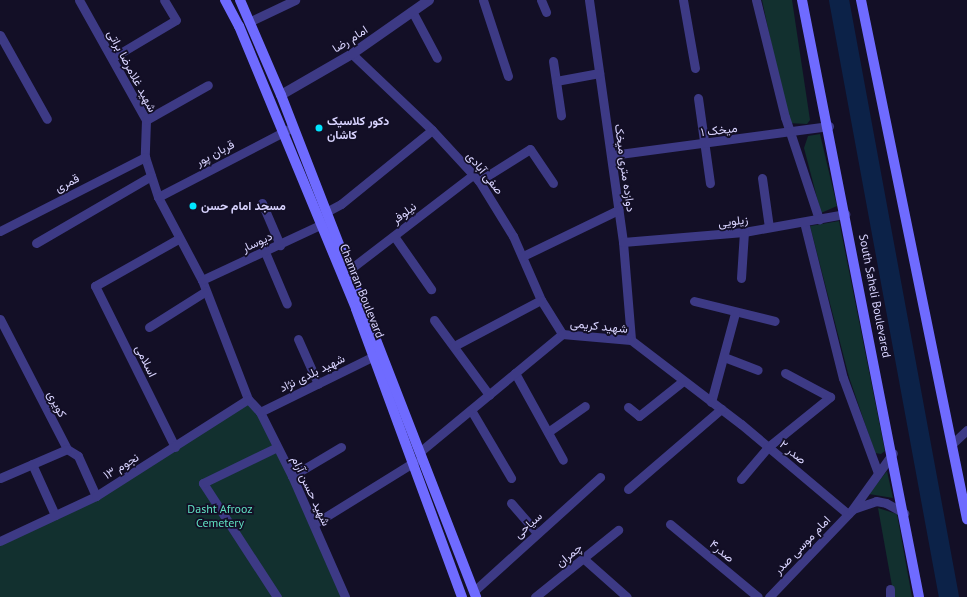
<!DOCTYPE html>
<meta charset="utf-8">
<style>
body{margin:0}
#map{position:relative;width:967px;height:597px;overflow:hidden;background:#130f26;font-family:"PT Sans",Vazirmatn,sans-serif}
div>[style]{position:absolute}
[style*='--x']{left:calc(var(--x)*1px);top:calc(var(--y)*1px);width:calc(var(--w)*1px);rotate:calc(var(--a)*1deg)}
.green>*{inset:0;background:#12302f}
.river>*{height:20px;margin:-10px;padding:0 10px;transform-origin:10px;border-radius:10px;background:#0c2248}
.minor>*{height:9px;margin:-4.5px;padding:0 4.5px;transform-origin:4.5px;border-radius:4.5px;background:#3d3a85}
.tertiary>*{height:10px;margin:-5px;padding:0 5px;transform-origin:5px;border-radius:5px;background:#3d3a85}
.secondary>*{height:10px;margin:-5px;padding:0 5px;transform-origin:5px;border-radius:5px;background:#6f6bff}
.dots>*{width:11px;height:11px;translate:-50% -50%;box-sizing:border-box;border:2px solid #130f26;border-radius:50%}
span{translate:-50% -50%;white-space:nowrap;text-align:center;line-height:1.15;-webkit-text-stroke:3.5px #130f26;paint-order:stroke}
.street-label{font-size:12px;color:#d9d4ff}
.poi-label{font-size:12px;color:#d9d4ff;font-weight:700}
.left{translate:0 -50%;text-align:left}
.park-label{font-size:12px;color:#5fe0c0}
</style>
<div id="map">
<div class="green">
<div style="clip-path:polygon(762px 0,792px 0,810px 120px,807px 124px,788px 123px)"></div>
<div style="clip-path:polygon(820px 134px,837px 206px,821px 213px,804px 148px,808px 136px)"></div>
<div style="clip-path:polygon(839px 221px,885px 451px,881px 454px,875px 453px,849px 377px,810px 226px)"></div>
<div style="clip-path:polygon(248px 399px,260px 412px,345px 597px,0 597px,0 541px,96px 496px)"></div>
<div style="clip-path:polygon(887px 471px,893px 498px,869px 494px)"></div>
<div style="clip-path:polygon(878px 508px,897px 514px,912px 597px,894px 597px)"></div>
</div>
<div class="river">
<div style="--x:839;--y:0;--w:607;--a:79.56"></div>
</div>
<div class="minor">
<div style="--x:79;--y:0;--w:137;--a:60.8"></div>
<div style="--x:146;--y:120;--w:37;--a:92"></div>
<div style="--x:145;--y:157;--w:42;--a:72"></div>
<div style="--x:158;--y:197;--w:94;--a:62.1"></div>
<div style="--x:202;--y:280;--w:128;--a:68.9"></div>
<div style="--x:248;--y:399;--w:18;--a:47"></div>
<div style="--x:260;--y:412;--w:72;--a:63.4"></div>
<div style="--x:292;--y:476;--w:132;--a:66.3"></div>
<div style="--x:483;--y:0;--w:80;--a:71.8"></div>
<div style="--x:541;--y:0;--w:13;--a:67"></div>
<div style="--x:589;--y:0;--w:244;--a:82"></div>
<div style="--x:623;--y:242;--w:98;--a:85.3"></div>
<div style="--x:683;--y:0;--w:69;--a:80"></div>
<div style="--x:756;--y:0;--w:121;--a:76.1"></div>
<div style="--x:785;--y:117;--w:108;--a:71.6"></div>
<div style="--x:412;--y:11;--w:53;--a:62"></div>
<div style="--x:251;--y:21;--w:49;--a:-25.5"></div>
<div style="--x:0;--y:35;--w:96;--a:60.8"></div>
<div style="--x:352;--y:54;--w:110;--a:43.5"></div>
<div style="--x:432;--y:130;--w:69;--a:47.3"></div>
<div style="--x:479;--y:181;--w:65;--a:58.3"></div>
<div style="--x:513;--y:236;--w:70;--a:66.4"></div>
<div style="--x:541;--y:300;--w:40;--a:58"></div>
<div style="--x:112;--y:58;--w:74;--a:-30.7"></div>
<div style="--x:176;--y:20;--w:23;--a:-121"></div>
<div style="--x:553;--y:61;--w:55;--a:81.6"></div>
<div style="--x:556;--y:81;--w:44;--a:-10.5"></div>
<div style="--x:698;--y:98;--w:86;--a:82"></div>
<div style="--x:146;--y:120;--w:71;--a:-29.4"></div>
<div style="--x:612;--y:155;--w:219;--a:-7.6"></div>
<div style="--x:762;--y:178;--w:49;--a:81.9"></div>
<div style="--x:479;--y:181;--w:60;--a:-32.1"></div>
<div style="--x:530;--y:149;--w:41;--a:55.9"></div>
<div style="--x:158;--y:197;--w:152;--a:-27.4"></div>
<div style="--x:262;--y:203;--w:46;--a:66.8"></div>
<div style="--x:326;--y:212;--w:17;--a:-28"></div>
<div style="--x:341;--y:204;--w:117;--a:-39.1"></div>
<div style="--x:804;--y:222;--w:161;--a:76"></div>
<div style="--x:843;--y:378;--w:101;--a:69.8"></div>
<div style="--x:0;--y:231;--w:163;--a:-27"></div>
<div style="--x:394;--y:236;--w:65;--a:55.1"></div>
<div style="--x:623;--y:242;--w:121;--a:-4.7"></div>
<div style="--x:744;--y:232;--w:103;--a:-10.1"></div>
<div style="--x:36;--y:243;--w:133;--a:-30.2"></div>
<div style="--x:265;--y:252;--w:56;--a:67.1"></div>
<div style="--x:523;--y:256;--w:106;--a:-25.8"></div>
<div style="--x:349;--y:270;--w:156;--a:-37.5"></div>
<div style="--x:741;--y:278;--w:46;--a:-86.3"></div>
<div style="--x:202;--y:280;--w:132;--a:-25"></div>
<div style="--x:694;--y:301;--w:83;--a:13.9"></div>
<div style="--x:0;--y:319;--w:146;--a:62.7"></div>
<div style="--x:67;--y:449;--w:13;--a:32"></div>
<div style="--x:78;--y:456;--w:44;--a:65.8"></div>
<div style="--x:434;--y:320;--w:93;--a:53.7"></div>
<div style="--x:149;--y:327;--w:67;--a:-32.3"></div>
<div style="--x:298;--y:339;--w:49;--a:66"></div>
<div style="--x:454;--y:346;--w:98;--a:-27.9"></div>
<div style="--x:724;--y:357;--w:36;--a:21"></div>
<div style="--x:515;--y:373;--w:99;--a:61.1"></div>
<div style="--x:711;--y:402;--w:92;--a:-74.9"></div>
<div style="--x:628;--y:407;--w:14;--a:39"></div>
<div style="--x:639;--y:416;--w:56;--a:-38.5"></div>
<div style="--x:471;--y:410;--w:79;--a:59.5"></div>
<div style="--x:260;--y:412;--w:127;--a:-26.2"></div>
<div style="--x:548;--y:432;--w:45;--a:-35.1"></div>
<div style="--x:953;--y:443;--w:19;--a:-43"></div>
<div style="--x:175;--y:447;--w:180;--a:-116.4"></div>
<div style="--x:95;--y:286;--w:95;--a:-29.5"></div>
<div style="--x:422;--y:450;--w:182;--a:-39.6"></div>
<div style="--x:562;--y:334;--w:69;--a:5"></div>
<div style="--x:631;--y:340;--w:138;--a:37.4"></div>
<div style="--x:741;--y:424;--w:140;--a:40.1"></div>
<div style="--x:32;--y:464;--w:56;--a:65.7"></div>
<div style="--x:292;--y:476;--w:57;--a:-30.6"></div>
<div style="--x:0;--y:478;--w:73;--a:-23.4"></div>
<div style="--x:741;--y:479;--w:42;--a:-49.8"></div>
<div style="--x:768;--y:447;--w:80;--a:-38.9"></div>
<div style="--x:830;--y:397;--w:51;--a:-151.9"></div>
<div style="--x:628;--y:489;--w:123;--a:-40.7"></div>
<div style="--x:511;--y:503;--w:40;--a:49"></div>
<div style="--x:853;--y:509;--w:24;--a:-19"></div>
<div style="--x:876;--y:501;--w:10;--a:11"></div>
<div style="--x:886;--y:503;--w:21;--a:29"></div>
<div style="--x:314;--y:524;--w:118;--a:-31.8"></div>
<div style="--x:670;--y:524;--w:114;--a:39.7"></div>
<div style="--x:0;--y:541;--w:106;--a:-25.1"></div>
<div style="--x:96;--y:496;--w:180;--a:-32.5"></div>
<div style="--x:584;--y:559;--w:57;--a:41.5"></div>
<div style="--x:890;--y:589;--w:8;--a:90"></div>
<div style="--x:474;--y:591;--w:170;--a:-42.1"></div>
<div style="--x:277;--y:597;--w:136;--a:-123"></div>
<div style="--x:203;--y:483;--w:82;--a:-25.9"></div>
<div style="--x:535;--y:597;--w:107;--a:-38.9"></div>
<div style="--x:769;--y:597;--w:120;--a:-46.3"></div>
<div style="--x:852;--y:510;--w:70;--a:-54.3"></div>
</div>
<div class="tertiary">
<div style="--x:281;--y:95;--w:82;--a:-30"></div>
<div style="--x:352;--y:54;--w:94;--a:-35"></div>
</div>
<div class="secondary">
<div style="--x:225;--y:0;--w:30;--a:62"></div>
<div style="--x:239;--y:26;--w:306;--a:67.5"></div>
<div style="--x:356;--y:309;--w:307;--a:69.8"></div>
<div style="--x:240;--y:0;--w:103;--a:66.7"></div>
<div style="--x:281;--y:95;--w:539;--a:68.77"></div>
<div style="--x:802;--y:0;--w:608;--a:78.91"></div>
<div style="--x:861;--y:0;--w:530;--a:78.46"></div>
</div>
<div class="dots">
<div style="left:319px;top:128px;background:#00e5ff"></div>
<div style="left:193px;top:206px;background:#00e5ff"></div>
</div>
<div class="street-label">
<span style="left:350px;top:39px;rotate:-33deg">امام رضا</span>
<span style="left:132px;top:71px;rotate:62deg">شهید غلامرضا براتی</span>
<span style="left:719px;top:130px;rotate:-7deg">میخک ۱</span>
<span style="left:215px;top:153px;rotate:-28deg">قربان پور</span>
<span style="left:625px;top:168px;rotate:82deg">دوازده متری میخک</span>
<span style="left:485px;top:173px;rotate:51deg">صفی آبادی</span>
<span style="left:67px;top:183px;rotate:-27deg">قمری</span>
<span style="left:404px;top:213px;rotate:-37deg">نیلوفر</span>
<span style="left:733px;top:221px;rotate:-7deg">زیلویی</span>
<span style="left:257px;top:242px;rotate:-25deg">دیوسار</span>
<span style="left:362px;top:291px;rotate:68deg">Chamran Boulevard</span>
<span style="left:875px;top:296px;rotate:79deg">South Saheli Boulevared</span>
<span style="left:599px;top:326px;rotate:6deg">شهید کریمی</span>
<span style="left:146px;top:361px;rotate:64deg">اسلامی</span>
<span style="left:312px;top:373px;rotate:-26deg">شهید بلدی نژاد</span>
<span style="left:57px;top:404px;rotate:63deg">کویری</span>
<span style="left:793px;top:452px;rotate:40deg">صدر ۲</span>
<span style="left:121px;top:466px;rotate:-31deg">نجوم ۱۳</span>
<span style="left:311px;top:491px;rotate:65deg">شهید حسن آرام</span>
<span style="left:528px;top:525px;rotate:-42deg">سیاحی</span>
<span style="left:802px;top:545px;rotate:-46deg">امام موسی صدر</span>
<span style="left:722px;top:551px;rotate:40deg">صدر۴</span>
<span style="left:569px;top:555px;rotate:-39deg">چمران</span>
</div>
<div class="poi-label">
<span class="left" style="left:327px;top:128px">دکور کلاسیک<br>کاشان</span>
<span class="left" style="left:201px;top:206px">مسجد امام حسن</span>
</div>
<div class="park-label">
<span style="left:220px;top:516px">Dasht Afrooz<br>Cemetery</span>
</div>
</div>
